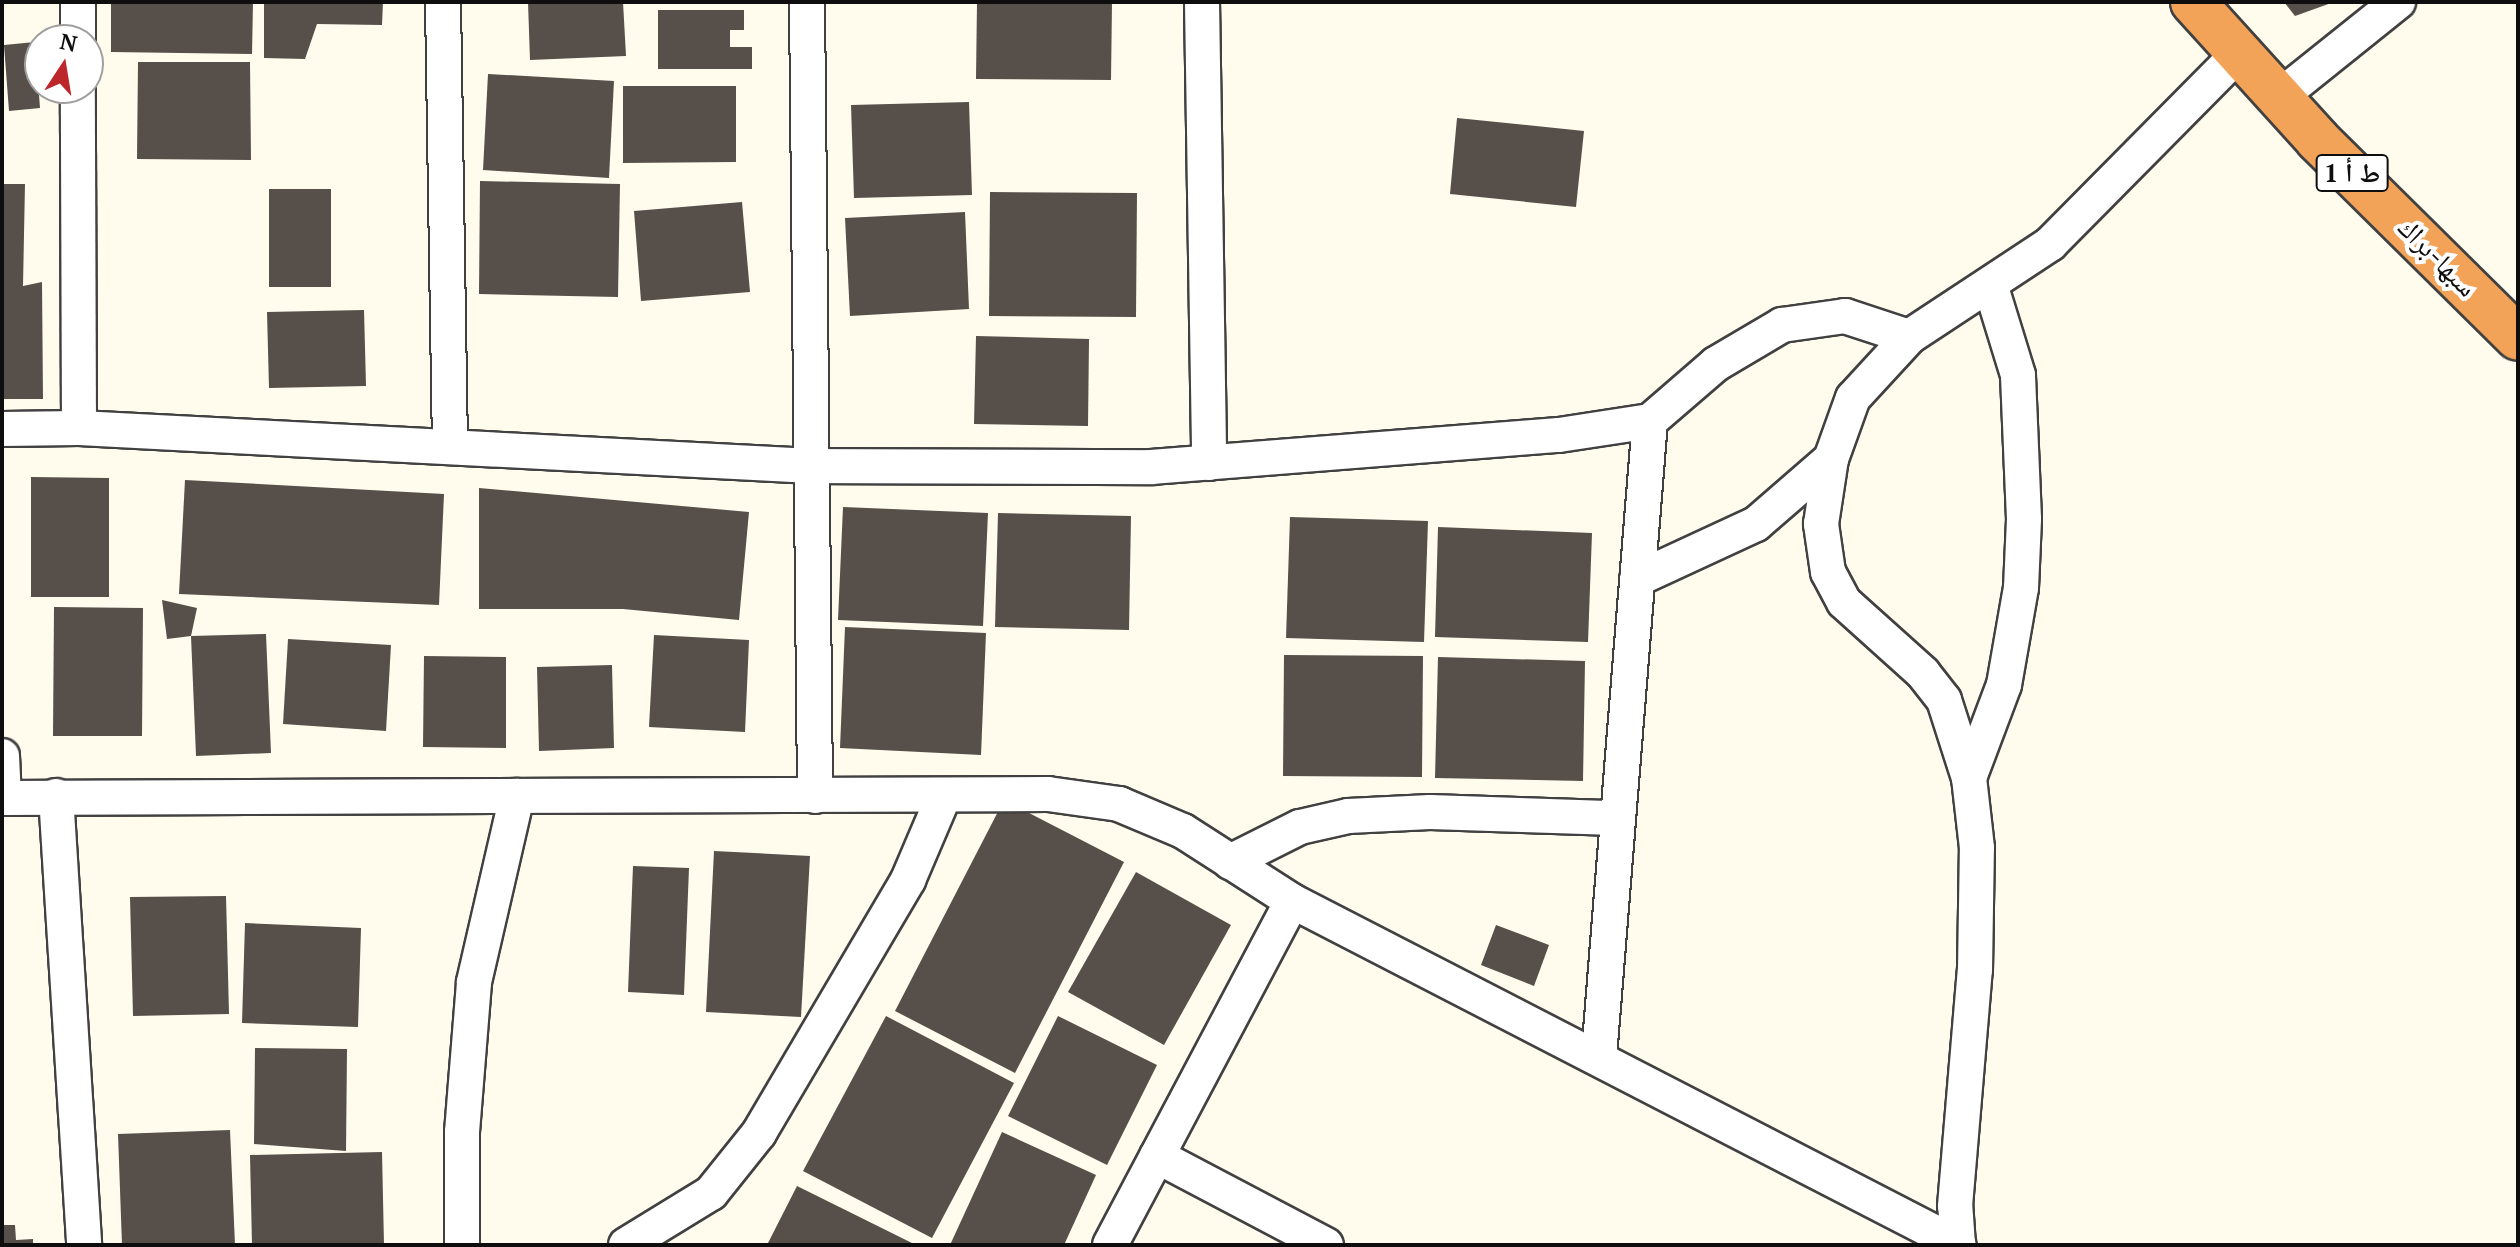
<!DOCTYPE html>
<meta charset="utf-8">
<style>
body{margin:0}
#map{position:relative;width:2520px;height:1247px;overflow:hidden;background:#fffcee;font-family:"PT Serif","Noto Naskh Arabic",serif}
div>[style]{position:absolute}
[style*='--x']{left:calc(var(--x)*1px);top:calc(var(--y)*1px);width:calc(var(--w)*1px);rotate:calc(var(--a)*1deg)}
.building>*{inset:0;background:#564f4a}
.roads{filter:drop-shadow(2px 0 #414141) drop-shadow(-2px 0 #414141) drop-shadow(0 2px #414141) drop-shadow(0 -2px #414141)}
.street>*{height:34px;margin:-17px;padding:0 17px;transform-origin:17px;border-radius:17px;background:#fff}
.highway>*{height:44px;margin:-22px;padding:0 22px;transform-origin:22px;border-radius:22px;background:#f3a358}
span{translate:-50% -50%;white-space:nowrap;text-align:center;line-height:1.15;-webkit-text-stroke:8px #fff;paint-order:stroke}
.shield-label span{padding:2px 6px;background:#fff;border:2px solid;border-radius:6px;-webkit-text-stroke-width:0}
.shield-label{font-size:26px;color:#0e0e0e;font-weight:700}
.street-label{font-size:28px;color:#0e0e0e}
.frame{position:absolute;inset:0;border:4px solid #0e0e0e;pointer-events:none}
.north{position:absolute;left:24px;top:24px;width:80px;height:80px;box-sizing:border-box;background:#fff;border:2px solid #9f9f9f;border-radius:50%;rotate:12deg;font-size:22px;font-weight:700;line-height:32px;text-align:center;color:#0e0e0e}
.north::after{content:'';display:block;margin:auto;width:28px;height:36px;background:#bd262a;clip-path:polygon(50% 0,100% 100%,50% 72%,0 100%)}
</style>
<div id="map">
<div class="building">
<div style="clip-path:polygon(111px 2px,253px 2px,252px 54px,111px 52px)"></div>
<div style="clip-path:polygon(264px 2px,383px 2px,382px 25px,317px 24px,305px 59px,264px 58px)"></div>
<div style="clip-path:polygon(528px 2px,623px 2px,626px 56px,530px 60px)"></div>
<div style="clip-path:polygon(977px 2px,1112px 2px,1111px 80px,976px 79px)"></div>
<div style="clip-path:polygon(2284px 2px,2334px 2px,2295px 16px)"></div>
<div style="clip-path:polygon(658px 10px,744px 10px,744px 30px,730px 30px,730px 47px,752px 47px,752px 69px,658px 69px)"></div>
<div style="clip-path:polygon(35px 42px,40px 108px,9px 111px,4px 45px)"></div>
<div style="clip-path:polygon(138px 62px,250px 62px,251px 160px,137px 159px)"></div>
<div style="clip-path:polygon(488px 74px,614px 81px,609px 178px,483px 170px)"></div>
<div style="clip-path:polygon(623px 86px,736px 86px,736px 162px,623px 163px)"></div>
<div style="clip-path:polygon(969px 102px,972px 195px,854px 198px,851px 105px)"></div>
<div style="clip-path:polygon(1457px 118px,1584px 131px,1576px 207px,1450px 194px)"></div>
<div style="clip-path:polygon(480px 181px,620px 184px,618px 297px,479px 294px)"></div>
<div style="clip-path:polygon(2px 184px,25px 184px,23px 286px,42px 282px,43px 399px,2px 399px)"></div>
<div style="clip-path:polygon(269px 189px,331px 189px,331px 287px,269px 287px)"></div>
<div style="clip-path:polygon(990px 192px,1137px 193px,1136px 317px,989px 316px)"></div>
<div style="clip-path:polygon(742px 202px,750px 292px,641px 301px,634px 211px)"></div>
<div style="clip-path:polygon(965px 212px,969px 309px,850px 316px,845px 218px)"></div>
<div style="clip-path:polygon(364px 310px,366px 386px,269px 388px,267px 312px)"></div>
<div style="clip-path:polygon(976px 336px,1089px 339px,1088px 426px,974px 424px)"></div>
<div style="clip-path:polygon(31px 477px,109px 478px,109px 597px,31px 597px)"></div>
<div style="clip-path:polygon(185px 480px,444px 494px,439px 605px,179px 594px)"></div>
<div style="clip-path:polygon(479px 488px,749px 512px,739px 620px,623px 609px,479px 609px)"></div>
<div style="clip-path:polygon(843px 507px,988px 513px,983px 626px,838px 620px)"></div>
<div style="clip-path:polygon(998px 513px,1131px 516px,1129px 630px,995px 627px)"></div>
<div style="clip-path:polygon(1290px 517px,1428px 521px,1424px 642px,1286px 638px)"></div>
<div style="clip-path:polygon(1438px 527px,1592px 533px,1588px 642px,1435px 637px)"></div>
<div style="clip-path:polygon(162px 600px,197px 608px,191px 636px,266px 634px,271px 753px,196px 756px,191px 636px,167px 639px)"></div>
<div style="clip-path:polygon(54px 607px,143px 608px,142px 736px,53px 736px)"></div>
<div style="clip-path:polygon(845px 627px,986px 633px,981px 755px,840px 748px)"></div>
<div style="clip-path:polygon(654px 635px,749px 640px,745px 732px,649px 727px)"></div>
<div style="clip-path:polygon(288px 639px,391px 645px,386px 731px,283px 724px)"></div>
<div style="clip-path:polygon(1284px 655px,1423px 656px,1422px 777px,1283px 776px)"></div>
<div style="clip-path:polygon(424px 656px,506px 657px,506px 748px,423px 747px)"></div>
<div style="clip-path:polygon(1438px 657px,1585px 661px,1583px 781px,1435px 778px)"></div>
<div style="clip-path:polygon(612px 665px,614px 748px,539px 751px,537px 667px)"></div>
<div style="clip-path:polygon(1004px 800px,1124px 862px,1015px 1073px,895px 1011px)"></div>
<div style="clip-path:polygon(714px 851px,810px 856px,801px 1017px,706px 1012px)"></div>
<div style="clip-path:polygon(633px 866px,689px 868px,684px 995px,628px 992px)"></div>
<div style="clip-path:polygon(1136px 872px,1231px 925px,1164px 1045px,1068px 992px)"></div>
<div style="clip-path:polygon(226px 896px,229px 1014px,133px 1016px,130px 897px)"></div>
<div style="clip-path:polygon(245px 923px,361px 928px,358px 1027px,242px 1023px)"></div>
<div style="clip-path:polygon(1496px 925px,1549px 945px,1534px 986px,1481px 965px)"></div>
<div style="clip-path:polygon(886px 1016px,1014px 1083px,932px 1238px,803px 1171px)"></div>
<div style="clip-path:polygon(1058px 1016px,1157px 1065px,1107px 1165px,1008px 1116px)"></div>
<div style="clip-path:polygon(255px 1048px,347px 1049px,346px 1151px,254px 1144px)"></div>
<div style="clip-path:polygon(230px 1130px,235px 1245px,122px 1245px,118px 1134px)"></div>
<div style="clip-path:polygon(1002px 1132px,1096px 1175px,1064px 1245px,950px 1245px)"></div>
<div style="clip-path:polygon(382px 1152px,384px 1245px,252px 1245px,250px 1155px)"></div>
<div style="clip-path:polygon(797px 1186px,916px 1245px,767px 1245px)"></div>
<div style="clip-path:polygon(2px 1225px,15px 1225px,16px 1240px,33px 1239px,33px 1245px,2px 1245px)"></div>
</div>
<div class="roads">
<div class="street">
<div style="--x:78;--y:2;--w:38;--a:90"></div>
<div style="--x:443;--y:2;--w:444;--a:89.1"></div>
<div style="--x:807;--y:2;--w:794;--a:89.42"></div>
<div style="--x:1202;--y:2;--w:461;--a:89.1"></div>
<div style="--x:2278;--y:98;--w:154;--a:-38.7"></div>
<div style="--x:79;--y:428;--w:734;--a:2.97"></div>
<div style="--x:812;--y:466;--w:339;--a:0.2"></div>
<div style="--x:1151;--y:467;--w:409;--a:-4.5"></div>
<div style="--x:1559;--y:435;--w:92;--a:-8.7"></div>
<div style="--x:1650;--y:421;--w:87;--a:-40.8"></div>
<div style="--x:1716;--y:364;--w:77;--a:-30.6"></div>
<div style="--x:1782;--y:325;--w:64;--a:-8.1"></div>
<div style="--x:1845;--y:316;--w:67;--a:18.2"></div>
<div style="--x:2;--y:429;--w:77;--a:-0.7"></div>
<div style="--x:79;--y:428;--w:340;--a:-90.2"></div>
<div style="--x:1637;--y:579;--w:131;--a:-24.8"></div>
<div style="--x:1756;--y:524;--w:99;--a:-40.9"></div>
<div style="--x:2;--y:756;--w:42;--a:87.3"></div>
<div style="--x:1969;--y:778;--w:99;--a:-69.4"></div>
<div style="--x:2004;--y:685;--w:98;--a:-80.1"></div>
<div style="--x:2021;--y:588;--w:69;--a:-87.5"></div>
<div style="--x:2024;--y:519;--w:144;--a:-92.4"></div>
<div style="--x:2018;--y:375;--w:92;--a:-107.1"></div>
<div style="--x:56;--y:796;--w:450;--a:86.4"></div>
<div style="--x:2;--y:798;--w:1046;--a:-0.22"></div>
<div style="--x:1048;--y:794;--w:72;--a:8"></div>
<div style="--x:1119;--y:804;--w:69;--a:22.9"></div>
<div style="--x:1183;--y:831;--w:130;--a:32.7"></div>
<div style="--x:1292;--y:901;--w:750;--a:27.28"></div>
<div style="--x:1230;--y:862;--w:78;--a:-26.6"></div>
<div style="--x:1300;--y:827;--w:49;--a:-12.9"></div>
<div style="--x:1348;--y:816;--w:82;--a:-2.8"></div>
<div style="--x:1430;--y:812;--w:185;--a:1.9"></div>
<div style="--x:1599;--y:1056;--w:637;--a:-85.41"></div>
<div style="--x:1157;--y:1156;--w:191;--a:27.8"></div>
<div style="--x:462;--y:1245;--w:113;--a:-90"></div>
<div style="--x:462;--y:1132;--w:150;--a:-85.4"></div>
<div style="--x:474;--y:982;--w:191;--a:-77"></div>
<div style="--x:626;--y:1245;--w:100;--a:-31.5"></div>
<div style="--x:711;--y:1193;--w:77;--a:-51.3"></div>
<div style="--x:759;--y:1133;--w:294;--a:-59.5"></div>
<div style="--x:908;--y:880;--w:89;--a:-66.9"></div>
<div style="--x:1110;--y:1245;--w:389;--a:-62.1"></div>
<div style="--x:1958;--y:1245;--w:39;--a:-94"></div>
<div style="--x:1955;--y:1206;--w:237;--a:-85.2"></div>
<div style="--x:1975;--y:970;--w:122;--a:-89.1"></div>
<div style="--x:1977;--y:848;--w:70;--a:-96.5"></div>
<div style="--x:1969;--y:778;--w:82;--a:-107.8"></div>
<div style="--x:1944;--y:700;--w:34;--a:-128"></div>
<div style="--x:1923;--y:673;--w:106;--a:-138.1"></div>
<div style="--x:1844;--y:602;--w:34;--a:-118"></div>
<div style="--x:1828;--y:572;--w:49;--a:-98.3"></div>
<div style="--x:1821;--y:524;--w:66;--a:-81.3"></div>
<div style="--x:1831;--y:459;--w:65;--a:-70.2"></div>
<div style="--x:1853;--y:398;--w:83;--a:-47.4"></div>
<div style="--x:1909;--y:337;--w:169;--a:-33.4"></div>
<div style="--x:2050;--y:244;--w:267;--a:-45.3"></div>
</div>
<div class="highway">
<div style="--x:2193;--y:2;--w:186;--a:47.8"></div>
<div style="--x:2318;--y:140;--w:281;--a:44.7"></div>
</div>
</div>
<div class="shield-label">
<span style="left:2352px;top:173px">ط أ 1</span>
</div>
<div class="street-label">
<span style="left:2438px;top:257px;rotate:45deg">سبها-براك</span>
</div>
<div class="frame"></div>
<div class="north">N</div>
</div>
